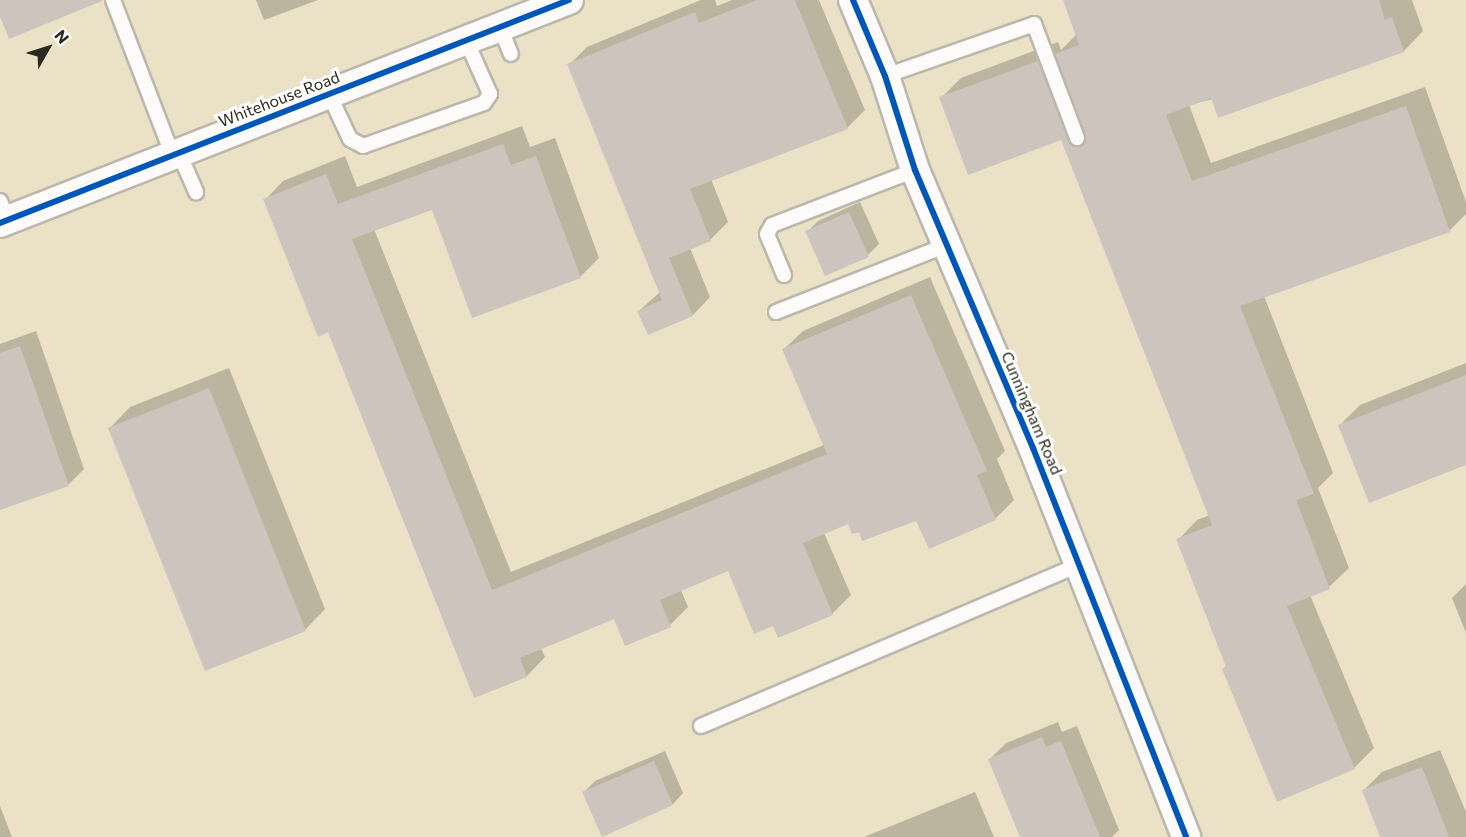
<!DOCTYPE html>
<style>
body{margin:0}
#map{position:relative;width:1466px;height:837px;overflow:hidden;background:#e9e4d5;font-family:Commissioner,sans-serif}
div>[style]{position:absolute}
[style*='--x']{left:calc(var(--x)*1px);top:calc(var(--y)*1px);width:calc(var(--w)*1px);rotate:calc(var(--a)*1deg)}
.built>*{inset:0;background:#eae1c7}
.shadow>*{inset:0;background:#0003}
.building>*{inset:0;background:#cdc5bd}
.roads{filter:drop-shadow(2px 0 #bbb7ac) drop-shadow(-2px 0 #bbb7ac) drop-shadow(0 2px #bbb7ac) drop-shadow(0 -2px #bbb7ac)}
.service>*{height:14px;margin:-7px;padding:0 7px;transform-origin:7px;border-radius:7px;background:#fcfbf9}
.minor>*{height:28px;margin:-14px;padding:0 14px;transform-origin:14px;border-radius:14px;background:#fcfbf9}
.cycleway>*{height:6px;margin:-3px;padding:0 3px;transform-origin:3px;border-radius:3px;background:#0057b8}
span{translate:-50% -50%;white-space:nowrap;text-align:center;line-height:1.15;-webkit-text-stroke:6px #fff;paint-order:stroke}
.street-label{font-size:16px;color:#2c291e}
.north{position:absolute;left:18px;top:18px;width:60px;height:60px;-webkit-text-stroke:4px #fff;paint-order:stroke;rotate:51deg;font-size:16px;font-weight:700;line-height:24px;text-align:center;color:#2c291e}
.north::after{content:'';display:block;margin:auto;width:21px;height:27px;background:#2c291e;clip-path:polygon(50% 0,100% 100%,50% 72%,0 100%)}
</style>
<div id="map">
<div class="built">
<div style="clip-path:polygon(0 0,1466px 0,1466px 837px,0 837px)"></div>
</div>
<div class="shadow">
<div style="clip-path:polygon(256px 0,318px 0,264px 20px)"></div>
<div style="clip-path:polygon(701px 0,715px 0,717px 6px,732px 0,819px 0,865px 110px,847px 128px,711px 179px,728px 222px,710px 240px,690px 248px,710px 297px,693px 315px,649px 333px,639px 311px,660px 292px,569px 65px,587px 47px)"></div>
<div style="clip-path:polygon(1065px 0,1412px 0,1423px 31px,1404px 51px,1189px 105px,1211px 163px,1425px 87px,1466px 202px,1466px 214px,1450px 230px,1264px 296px,1333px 473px,1318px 488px,1349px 568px,1329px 587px,1310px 595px,1374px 748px,1354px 768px,1223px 669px,1227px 665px,1178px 540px,1197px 520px,1210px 515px,1062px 138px,941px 98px,961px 78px,1058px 42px,1061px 50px,1077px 34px)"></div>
<div style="clip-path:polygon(522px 126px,530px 147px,555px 138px,599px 258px,580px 277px,433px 208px,374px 229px,511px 572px,824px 445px,784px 349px,803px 331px,930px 277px,1005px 451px,997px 459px,1014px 500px,996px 518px,930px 547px,917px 519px,859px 530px,849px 522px,824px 533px,851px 595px,832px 614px,774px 624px,729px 569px,681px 590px,688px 607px,670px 625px,615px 617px,541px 648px,545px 657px,527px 676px,475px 696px,329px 330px,265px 200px,283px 181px,345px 156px,357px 187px)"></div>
<div style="clip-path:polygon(860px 202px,879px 244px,868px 255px,807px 232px,818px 221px)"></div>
<div style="clip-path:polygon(36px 331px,84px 469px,68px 485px,0 495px,0 344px)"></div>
<div style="clip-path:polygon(1466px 363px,1466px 464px,1340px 425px,1360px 405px)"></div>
<div style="clip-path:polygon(229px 368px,325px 609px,305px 630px,110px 428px,130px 407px)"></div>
<div style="clip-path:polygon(1466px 584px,1466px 633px,1452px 598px)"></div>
<div style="clip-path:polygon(1058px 722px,1062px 732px,1077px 726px,1119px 830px,1112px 837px,1021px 837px,990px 759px,1006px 743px)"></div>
<div style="clip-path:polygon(1440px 750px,1466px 812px,1466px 837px,1382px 837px,1364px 790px,1382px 772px)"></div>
<div style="clip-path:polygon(665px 751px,683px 793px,673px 804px,584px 792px,595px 781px)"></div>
<div style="clip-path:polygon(975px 792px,994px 837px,864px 837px)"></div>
<div style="clip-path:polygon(0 806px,12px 837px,0 837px)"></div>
</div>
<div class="building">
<div style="clip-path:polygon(0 0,102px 0,102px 1px,9px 39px,0 17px)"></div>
<div style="clip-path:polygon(757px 0,795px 0,848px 129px,690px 189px,711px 241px,669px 258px,693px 316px,648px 335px,637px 311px,662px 300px,567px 64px,695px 12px,699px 23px)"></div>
<div style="clip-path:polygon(1063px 0,1379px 0,1385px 20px,1392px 17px,1404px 52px,1218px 118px,1211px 98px,1166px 115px,1192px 181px,1406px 106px,1450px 232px,1240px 306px,1314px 494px,1296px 500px,1330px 589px,1287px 606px,1355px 769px,1277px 802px,1222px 669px,1226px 667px,1176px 539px,1212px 525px,1061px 140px,968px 175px,939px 97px,1038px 61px,1069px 142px,1075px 147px,1084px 144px,1085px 135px,1055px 54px,1079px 45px)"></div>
<div style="clip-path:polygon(503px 144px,511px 165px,536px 156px,581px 278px,472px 318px,432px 210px,352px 239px,492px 590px,827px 454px,782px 349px,911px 295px,987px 471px,977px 475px,996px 520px,929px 549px,916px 521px,862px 541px,859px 532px,852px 534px,848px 524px,803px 543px,833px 615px,778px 638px,773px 626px,754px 634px,728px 571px,660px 600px,671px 627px,625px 646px,614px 619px,520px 658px,527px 677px,474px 698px,328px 332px,318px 337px,263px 199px,326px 174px,338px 204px)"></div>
<div style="clip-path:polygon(849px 212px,869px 257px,825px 276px,805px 231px)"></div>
<div style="clip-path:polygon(20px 346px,69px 486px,0 510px,0 353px)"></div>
<div style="clip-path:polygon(1466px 375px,1466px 465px,1369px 503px,1338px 425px)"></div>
<div style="clip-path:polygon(209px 388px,306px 631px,205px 671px,108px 428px)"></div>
<div style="clip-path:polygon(1042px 737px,1046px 747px,1061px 741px,1100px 837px,1020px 837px,988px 759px)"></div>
<div style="clip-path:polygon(654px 761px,673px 805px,602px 837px,582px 792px)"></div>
<div style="clip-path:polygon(1422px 767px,1449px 837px,1380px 837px,1362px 790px)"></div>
</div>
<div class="roads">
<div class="service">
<div style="--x:113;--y:0;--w:167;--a:69"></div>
<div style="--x:500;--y:27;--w:29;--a:68"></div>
<div style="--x:885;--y:76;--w:158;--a:-19.2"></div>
<div style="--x:1034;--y:24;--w:122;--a:69.3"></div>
<div style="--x:329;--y:94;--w:50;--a:65"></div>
<div style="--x:350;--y:139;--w:15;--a:28"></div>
<div style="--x:363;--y:146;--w:128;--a:-19.6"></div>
<div style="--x:484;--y:103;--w:11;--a:-56"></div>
<div style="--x:490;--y:94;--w:59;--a:-114"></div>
<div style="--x:179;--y:153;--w:43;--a:66.4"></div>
<div style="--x:0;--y:201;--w:21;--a:67"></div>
<div style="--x:784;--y:275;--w:44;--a:-112.5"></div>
<div style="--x:767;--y:234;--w:10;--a:-61"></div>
<div style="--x:772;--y:225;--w:153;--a:-21"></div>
<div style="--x:776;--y:312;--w:184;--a:-21.4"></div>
<div style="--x:701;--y:726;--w:411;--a:-23.1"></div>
</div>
<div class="minor">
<div style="--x:853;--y:0;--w:82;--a:67.2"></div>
<div style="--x:885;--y:76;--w:99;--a:72.3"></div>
<div style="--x:915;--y:170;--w:302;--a:67"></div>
<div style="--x:1033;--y:448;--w:418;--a:68.5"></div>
<div style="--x:0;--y:223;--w:611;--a:-21.4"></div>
</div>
</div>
<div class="cycleway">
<div style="--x:853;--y:0;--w:82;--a:67.2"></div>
<div style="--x:885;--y:76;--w:99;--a:72.3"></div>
<div style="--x:915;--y:170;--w:302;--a:67"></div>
<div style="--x:1033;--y:448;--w:418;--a:68.5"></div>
<div style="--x:0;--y:223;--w:611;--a:-21.4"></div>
</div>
<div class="street-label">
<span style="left:279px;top:99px;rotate:-21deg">Whitehouse Road</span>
<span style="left:1032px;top:413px;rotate:67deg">Cunningham Road</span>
</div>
<div class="north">N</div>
</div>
